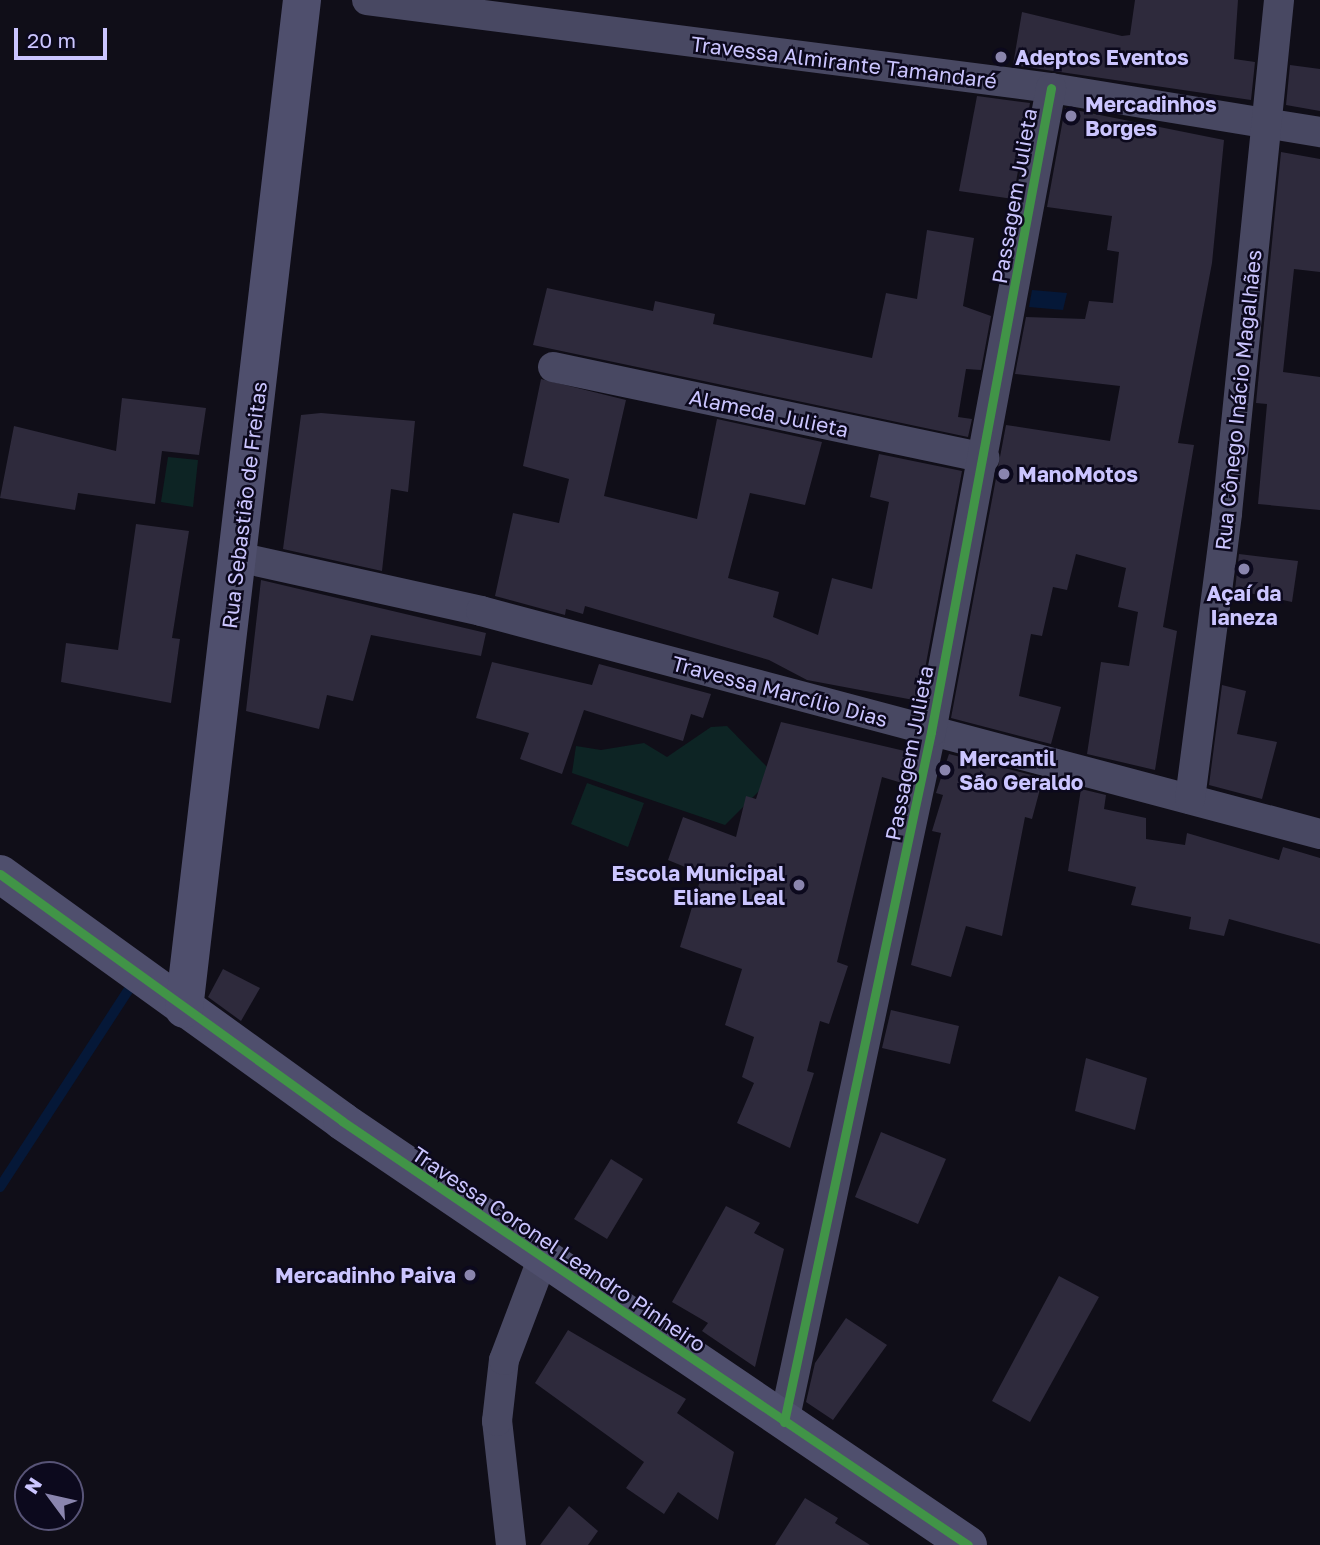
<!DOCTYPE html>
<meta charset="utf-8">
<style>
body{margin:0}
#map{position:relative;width:1320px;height:1545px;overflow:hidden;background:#100e18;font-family:"Golos Text",sans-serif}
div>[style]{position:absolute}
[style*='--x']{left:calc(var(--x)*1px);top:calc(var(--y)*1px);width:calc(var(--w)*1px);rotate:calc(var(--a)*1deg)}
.green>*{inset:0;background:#0d2424}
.water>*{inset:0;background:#051838}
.stream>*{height:10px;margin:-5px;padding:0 5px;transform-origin:5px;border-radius:5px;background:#051838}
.building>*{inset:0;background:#2e2a3c}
.street>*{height:30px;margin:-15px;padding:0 15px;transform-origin:15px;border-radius:15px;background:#484862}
.secondary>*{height:38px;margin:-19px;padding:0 19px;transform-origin:19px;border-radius:19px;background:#4f4f6d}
.cycleway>*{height:9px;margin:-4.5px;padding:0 4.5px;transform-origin:4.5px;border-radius:4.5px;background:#419447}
.dots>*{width:19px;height:19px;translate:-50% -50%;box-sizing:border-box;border:4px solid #0c091d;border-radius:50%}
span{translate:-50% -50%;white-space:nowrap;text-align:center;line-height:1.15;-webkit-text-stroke:5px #0c091d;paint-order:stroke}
.poi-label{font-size:21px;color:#cbc5ff;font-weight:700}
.left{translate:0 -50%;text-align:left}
.right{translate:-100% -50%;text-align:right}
.street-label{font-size:21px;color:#cbc5ff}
.north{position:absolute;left:14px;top:1461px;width:70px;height:70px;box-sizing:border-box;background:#0c091d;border:2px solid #585477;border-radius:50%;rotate:303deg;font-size:19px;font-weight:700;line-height:28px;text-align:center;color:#cbc5ff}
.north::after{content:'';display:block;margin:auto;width:24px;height:32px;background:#8a85ae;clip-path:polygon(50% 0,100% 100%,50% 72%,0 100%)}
.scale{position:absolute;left:14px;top:28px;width:93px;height:32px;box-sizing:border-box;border:4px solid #cbc5ff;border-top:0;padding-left:9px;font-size:21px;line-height:24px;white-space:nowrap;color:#cbc5ff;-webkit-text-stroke:5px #0c091d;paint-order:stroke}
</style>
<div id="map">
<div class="green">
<div style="clip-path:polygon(168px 457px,198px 460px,193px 507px,161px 502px)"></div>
<div style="clip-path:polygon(727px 726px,769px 769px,764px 786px,725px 825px,572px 773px,576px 746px,601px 750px,644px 743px,667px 757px,711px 727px)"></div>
<div style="clip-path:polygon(587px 783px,644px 803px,628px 847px,571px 824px)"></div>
</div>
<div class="water">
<div style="clip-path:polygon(1032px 290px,1067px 293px,1063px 310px,1029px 307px)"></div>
</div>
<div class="stream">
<div style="--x:0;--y:1187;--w:247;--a:-56.9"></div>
</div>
<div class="building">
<div style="clip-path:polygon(1135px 0,1238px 0,1234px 59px,1255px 62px,1251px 100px,1013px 65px,1022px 12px,1122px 36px,1130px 35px)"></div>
<div style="clip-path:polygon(1290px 65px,1320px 69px,1320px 111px,1286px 105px)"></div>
<div style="clip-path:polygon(977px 96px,1030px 103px,1013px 199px,959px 191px)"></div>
<div style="clip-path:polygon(1065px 108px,1224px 140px,1212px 263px,1178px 443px,1194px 445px,1163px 627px,1177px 631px,1155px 770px,1087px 754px,1101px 662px,1129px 666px,1138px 612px,1118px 607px,1126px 568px,1076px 554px,1067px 590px,1053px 587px,1042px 636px,1031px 634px,1019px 696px,1061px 707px,1051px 744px,951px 718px,1006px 425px,1110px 441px,1120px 386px,1015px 374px,1026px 317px,1085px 319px,1089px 301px,1113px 303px,1119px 252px,1107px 250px,1112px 216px,1047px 207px)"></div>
<div style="clip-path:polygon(1281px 152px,1320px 159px,1320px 272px,1294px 269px,1283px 372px,1320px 377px,1320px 510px,1258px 504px,1267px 404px,1256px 403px)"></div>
<div style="clip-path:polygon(927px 230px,974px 238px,963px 306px,991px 316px,981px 370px,966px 369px,958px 417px,972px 419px,968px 437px,533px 345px,547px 288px,653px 311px,655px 301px,715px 314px,713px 324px,872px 358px,886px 293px,917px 299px)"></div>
<div style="clip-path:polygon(541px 379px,626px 400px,604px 496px,697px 519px,717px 419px,822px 442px,805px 505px,750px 493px,728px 578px,779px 592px,773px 617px,818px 635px,832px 578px,872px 589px,889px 502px,870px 497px,879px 454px,962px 471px,919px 701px,807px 680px,769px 660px,585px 606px,583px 614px,566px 609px,565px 615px,495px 596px,513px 513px,559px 523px,569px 479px,523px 466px)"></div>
<div style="clip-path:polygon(122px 398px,206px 408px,199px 455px,162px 451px,155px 504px,78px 493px,75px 510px,0 498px,14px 426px,116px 451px)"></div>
<div style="clip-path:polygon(321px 413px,415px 421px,408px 492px,391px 489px,382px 571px,283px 549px,301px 415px)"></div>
<div style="clip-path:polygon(136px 524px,189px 531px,172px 638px,180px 639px,171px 703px,61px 682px,66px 643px,118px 650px)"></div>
<div style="clip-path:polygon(1239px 554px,1298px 561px,1292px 602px,1235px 590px)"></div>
<div style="clip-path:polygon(261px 580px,486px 633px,481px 656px,371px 635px,353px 701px,327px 695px,319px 729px,246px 711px)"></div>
<div style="clip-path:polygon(492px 662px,592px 685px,599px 664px,711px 694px,703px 718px,691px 714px,683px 741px,584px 710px,562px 774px,520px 759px,529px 733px,476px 718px)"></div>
<div style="clip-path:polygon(1222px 685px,1246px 691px,1237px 734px,1277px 742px,1262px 799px,1209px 785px)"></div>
<div style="clip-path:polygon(781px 722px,909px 752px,902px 783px,882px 777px,837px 962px,848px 966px,829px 1024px,820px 1021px,807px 1071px,814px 1073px,790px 1148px,737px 1123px,754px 1083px,742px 1077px,754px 1037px,725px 1025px,742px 969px,680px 947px,702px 874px,668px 860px,683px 817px,736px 837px,746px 796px,756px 799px)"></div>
<div style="clip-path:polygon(949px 754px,1043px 778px,1032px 819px,1025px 817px,1002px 936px,966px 926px,951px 977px,911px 965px,941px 833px,932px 831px,943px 795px,936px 793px)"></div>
<div style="clip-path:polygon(1081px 789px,1106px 795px,1104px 809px,1146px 818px,1146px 839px,1185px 845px,1187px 833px,1279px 860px,1283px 847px,1320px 858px,1320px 944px,1229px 919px,1224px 936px,1189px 929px,1191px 917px,1131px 905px,1136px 887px,1068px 871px)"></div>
<div style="clip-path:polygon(223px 969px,260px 988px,241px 1021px,208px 997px)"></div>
<div style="clip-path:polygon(891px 1010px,959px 1026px,950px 1064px,882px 1048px)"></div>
<div style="clip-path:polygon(1086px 1058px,1147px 1078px,1135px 1130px,1075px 1111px)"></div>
<div style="clip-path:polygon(881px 1132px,946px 1159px,918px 1224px,855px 1197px)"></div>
<div style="clip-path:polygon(611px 1159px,643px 1179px,607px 1239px,574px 1219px)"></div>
<div style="clip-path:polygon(726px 1206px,760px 1223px,754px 1233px,784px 1249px,755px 1367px,702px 1331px,708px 1323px,672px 1302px)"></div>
<div style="clip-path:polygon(1059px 1276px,1099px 1297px,1030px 1422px,992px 1401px)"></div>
<div style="clip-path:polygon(846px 1318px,887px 1345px,833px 1420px,806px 1402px,815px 1363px)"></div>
<div style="clip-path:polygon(568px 1330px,686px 1399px,677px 1413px,734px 1452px,718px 1520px,678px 1492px,664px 1514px,626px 1488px,644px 1462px,535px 1383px)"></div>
<div style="clip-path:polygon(805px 1498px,838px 1518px,835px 1523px,870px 1545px,775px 1545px)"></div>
<div style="clip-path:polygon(569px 1506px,598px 1531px,588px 1545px,540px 1545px)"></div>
</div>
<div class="street">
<div style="--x:367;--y:0;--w:690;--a:7.33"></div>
<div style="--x:1051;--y:88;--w:273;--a:9.3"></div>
<div style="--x:553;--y:367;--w:441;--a:11.9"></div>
<div style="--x:238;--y:557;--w:249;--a:12.5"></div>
<div style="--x:481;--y:611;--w:868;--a:14.88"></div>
<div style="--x:1190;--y:799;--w:288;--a:-82.6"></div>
<div style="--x:1227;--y:513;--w:516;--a:-84.21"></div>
<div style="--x:784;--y:1422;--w:705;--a:-77.97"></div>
<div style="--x:931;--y:732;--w:655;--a:-79.44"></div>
<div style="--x:511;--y:1545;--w:125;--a:-96.4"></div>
<div style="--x:497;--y:1421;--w:61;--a:-83.5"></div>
<div style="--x:504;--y:1360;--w:107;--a:-69.2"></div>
</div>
<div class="secondary">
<div style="--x:0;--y:874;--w:422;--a:35.8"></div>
<div style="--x:342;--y:1121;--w:756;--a:34.11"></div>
<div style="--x:184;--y:1009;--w:1016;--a:-83.33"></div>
</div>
<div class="cycleway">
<div style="--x:0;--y:874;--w:422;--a:35.8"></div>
<div style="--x:342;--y:1121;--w:756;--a:34.11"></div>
<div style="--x:784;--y:1422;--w:705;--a:-77.97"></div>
<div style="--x:931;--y:732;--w:655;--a:-79.44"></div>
</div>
<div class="dots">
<div style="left:1001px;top:57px;background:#8a85ae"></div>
<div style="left:1071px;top:116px;background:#8a85ae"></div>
<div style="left:1004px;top:474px;background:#8a85ae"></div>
<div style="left:1244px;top:569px;background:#8a85ae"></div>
<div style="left:945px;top:770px;background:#8a85ae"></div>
<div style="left:799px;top:885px;background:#8a85ae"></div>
<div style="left:470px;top:1275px;background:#8a85ae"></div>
</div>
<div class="poi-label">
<span class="left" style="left:1015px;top:57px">Adeptos Eventos</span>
<span class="left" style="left:1085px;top:116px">Mercadinhos<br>Borges</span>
<span class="left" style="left:1018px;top:474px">ManoMotos</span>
<span style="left:1244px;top:605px">Açaí da<br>Ianeza</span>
<span class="left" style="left:959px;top:770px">Mercantil<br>São Geraldo</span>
<span class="right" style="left:785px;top:885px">Escola Municipal<br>Eliane Leal</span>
<span class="right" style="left:456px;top:1275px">Mercadinho Paiva</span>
</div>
<div class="street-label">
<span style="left:844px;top:62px;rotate:7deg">Travessa Almirante Tamandaré</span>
<span style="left:1014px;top:196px;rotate:-80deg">Passagem Julieta</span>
<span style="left:1238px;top:400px;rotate:-84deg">Rua Cônego Inácio Magalhães</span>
<span style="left:769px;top:413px;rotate:12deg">Alameda Julieta</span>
<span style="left:244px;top:505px;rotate:-83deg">Rua Sebastião de Freitas</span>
<span style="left:780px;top:691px;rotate:15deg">Travessa Marcílio Dias</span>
<span style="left:909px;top:753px;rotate:-79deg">Passagem Julieta</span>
<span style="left:559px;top:1249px;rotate:34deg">Travessa Coronel Leandro Pinheiro</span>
</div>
<div class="north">N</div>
<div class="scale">20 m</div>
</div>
